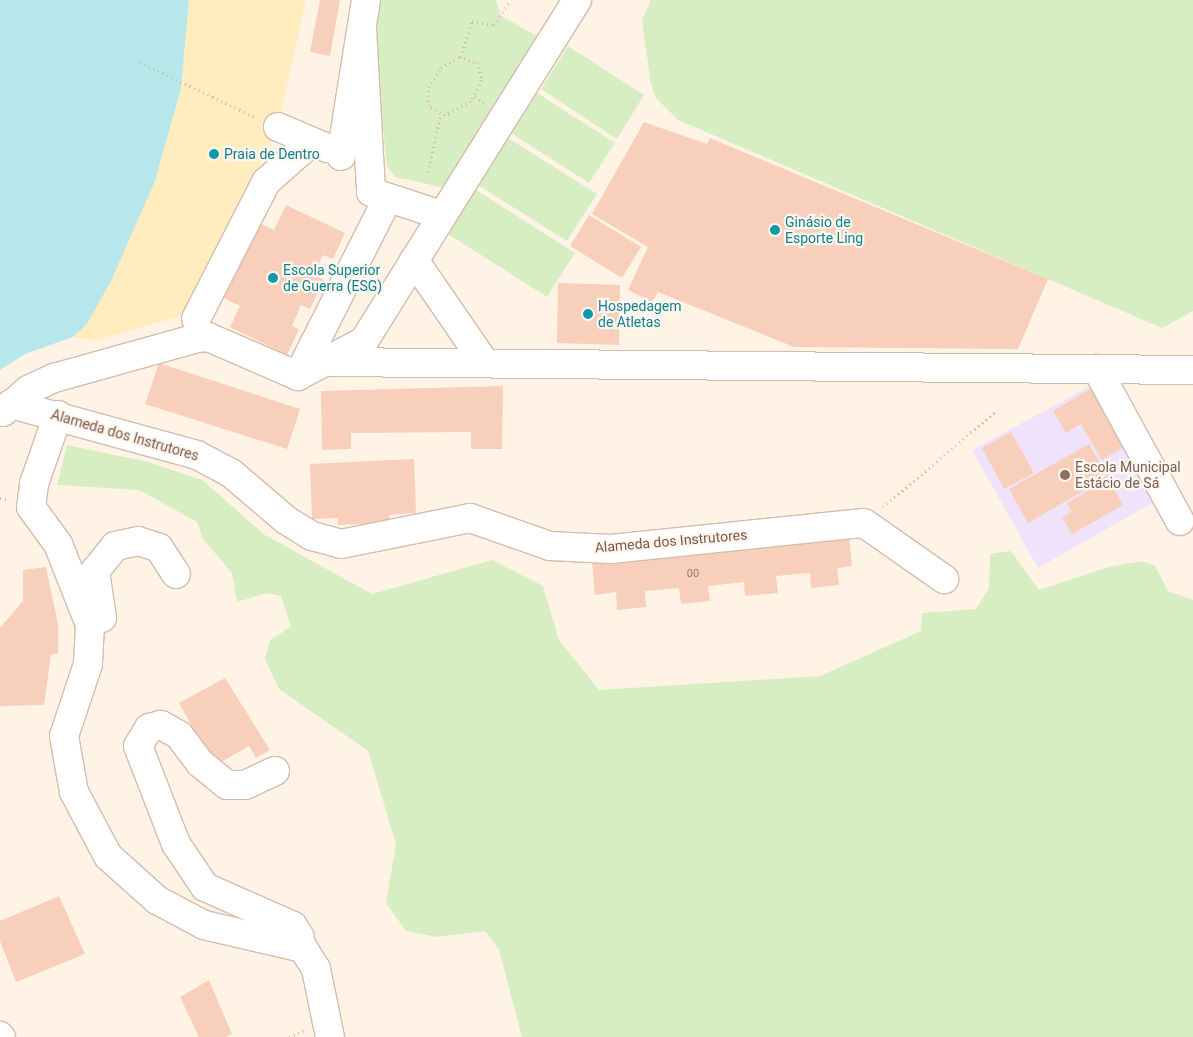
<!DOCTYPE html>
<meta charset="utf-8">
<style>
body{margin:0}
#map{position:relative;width:1193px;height:1037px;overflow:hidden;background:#fff3e6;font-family:Roboto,sans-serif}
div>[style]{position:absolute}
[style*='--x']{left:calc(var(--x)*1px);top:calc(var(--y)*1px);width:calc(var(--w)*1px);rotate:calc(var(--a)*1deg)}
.education>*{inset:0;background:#f1e2fb}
.green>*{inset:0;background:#d7eec2}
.sand>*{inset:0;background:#ffedc0}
.water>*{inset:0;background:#b8e7eb}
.building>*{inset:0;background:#f7cfba}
.path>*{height:3px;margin-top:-1.5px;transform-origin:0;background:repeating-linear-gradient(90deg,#ddb29d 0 1px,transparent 0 5px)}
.roads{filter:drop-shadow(1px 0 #d5bcad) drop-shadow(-1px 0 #d5bcad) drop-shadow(0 1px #d5bcad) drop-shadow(0 -1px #d5bcad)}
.minor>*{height:28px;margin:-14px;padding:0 14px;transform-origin:14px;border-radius:14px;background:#fff}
.dots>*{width:14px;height:14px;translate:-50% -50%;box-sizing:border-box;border:2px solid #fff7ef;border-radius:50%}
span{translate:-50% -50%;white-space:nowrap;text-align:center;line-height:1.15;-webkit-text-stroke:4.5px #fff7ef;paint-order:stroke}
.number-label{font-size:11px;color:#9a7464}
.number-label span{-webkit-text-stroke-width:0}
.culture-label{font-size:14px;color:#0d838f}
.left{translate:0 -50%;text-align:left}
.street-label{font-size:14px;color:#7b5647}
.education-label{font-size:14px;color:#785e54}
</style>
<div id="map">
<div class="education">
<div style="clip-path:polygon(1094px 384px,1158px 500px,1038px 568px,972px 450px)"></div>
</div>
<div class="green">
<div style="clip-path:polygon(376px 0,496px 0,501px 16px,539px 37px,451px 184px,441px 187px,395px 177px,387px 166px,372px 27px)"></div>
<div style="clip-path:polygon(651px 0,1193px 0,1193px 311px,1162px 328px,678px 120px,655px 97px,650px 80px,642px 20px)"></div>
<div style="clip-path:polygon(568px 46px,644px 95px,617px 139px,541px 89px)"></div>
<div style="clip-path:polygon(537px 93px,615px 143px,589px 183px,511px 133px)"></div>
<div style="clip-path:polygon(508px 138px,597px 194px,567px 241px,478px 185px)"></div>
<div style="clip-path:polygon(476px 190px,575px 253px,547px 297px,448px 234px)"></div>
<div style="clip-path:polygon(67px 445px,148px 462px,202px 480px,265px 535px,372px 594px,492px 560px,543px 586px,559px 640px,599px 690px,820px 676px,921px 631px,922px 613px,976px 609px,989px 588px,990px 554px,1011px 551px,1039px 590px,1109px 567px,1142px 561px,1155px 566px,1168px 591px,1193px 600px,1193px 1037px,522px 1037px,499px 950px,485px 931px,437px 937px,406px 931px,386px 903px,396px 844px,368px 751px,279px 689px,265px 659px,270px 640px,291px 627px,281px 596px,267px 593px,237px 602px,232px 573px,203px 539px,197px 522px,139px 490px,57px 485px)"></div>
</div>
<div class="sand">
<div style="clip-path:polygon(189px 0,306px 0,278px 127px,187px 314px,94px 341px,73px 337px,87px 324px,181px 88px)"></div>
</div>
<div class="water">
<div style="clip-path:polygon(0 0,189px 0,181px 88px,155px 181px,111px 281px,87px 324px,73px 337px,25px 354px,0 370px)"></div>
</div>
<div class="building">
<div style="clip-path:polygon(320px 0,340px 0,330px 56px,310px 52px)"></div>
<div style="clip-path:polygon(644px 122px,707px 144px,710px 138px,1048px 279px,1018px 349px,794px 347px,658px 292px,652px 302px,628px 290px,648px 247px,592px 214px)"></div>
<div style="clip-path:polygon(286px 205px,345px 233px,333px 259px,323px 255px,313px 275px,324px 280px,310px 309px,301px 305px,292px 326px,299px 329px,287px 355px,230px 327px,240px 306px,220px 296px,255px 221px,274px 230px)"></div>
<div style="clip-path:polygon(589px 215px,641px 247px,622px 278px,570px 246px)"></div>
<div style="clip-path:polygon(558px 283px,620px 285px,619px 345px,557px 343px)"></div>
<div style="clip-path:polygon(159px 363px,300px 409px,287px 449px,145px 404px)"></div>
<div style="clip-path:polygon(503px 386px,502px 449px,471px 449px,471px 432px,351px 433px,351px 449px,322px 450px,321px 391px)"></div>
<div style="clip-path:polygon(1092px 388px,1126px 446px,1102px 460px,1081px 424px,1066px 433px,1053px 411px)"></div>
<div style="clip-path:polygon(1011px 432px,1034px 473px,1004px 489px,982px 448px)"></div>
<div style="clip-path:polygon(1089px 444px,1108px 477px,1028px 523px,1009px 489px)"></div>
<div style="clip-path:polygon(414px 459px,416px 513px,389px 515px,389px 523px,338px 525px,338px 518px,312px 519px,310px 464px)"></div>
<div style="clip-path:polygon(1108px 479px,1123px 505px,1072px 534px,1062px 517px,1072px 512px,1067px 503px)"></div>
<div style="clip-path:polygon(849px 536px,852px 566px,837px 568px,839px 585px,811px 588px,810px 573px,776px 576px,778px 593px,745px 596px,744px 582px,708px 586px,710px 601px,681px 604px,679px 588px,645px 591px,646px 607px,617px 610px,616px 592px,595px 595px,592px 561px)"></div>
<div style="clip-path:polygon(46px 567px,58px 624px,58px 653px,51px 655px,44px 705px,0 706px,0 628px,23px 601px,23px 570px)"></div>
<div style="clip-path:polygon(225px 678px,270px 750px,256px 758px,249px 746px,214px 766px,179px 703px)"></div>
<div style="clip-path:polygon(59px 896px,85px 954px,16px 982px,0 941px,0 921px)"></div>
<div style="clip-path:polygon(209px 980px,232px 1034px,226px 1037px,199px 1037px,180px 997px)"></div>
</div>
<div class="path">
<div style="--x:459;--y:57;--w:19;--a:16"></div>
<div style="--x:477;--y:62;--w:19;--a:74"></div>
<div style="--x:482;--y:80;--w:24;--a:118"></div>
<div style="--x:471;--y:101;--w:30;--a:152"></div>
<div style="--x:445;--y:115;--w:18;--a:-151"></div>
<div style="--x:429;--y:106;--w:19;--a:-93"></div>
<div style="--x:428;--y:87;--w:23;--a:-56"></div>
<div style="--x:441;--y:68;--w:21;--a:-31"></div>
<div style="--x:461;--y:57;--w:38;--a:-73"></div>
<div style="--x:472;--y:21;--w:22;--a:10"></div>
<div style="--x:494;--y:25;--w:30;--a:-56"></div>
<div style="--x:140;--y:62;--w:130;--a:25.6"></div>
<div style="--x:475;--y:96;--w:12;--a:35"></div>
<div style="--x:428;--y:172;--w:60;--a:-77.6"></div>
<div style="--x:0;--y:498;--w:9;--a:18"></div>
<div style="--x:883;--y:507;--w:147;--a:-40.3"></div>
<div style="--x:289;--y:1037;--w:17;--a:-24"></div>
</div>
<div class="roads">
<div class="minor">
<div style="--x:362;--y:29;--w:163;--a:86.8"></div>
<div style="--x:371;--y:192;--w:74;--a:18.2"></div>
<div style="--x:278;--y:127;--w:53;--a:23.2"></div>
<div style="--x:341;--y:156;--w:158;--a:-80.9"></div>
<div style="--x:414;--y:260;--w:124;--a:55.5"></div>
<div style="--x:196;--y:319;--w:154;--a:-62.9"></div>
<div style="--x:266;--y:182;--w:60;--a:-41.6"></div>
<div style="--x:328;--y:362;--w:865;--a:0.53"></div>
<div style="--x:1097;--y:369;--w:173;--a:61.4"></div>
<div style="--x:298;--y:376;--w:197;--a:-63.2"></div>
<div style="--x:11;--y:404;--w:193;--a:15.3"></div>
<div style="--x:197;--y:455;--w:38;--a:28"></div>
<div style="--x:231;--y:473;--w:72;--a:40.5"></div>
<div style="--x:286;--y:520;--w:31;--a:32"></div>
<div style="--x:312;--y:536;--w:30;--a:15"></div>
<div style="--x:341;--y:544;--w:132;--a:-11.4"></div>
<div style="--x:470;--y:518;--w:85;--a:19.3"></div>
<div style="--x:550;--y:546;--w:61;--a:2.8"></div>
<div style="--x:611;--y:549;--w:254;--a:-5.9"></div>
<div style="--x:864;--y:523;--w:98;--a:35"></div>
<div style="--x:3;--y:412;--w:33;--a:-41"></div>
<div style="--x:28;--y:390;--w:29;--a:-25"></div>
<div style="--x:54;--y:378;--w:148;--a:-15.6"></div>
<div style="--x:197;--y:338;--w:11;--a:-5"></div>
<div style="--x:208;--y:337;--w:98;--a:23.4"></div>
<div style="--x:298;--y:376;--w:75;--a:-27.9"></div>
<div style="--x:364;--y:341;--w:402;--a:-58"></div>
<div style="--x:58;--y:415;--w:73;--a:109.2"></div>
<div style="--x:34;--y:484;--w:23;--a:97"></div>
<div style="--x:31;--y:507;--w:46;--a:53.9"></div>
<div style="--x:58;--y:544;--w:87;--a:68.4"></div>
<div style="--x:90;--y:625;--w:39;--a:93"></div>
<div style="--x:88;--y:664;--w:76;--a:108.4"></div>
<div style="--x:64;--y:736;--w:57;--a:79.9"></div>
<div style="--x:74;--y:792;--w:72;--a:62"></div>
<div style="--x:108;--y:856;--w:66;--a:41.9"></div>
<div style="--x:157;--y:900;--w:53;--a:28"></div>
<div style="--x:204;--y:925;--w:102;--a:13.1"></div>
<div style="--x:303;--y:948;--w:25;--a:58"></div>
<div style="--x:316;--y:969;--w:69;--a:78.4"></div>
<div style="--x:102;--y:618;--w:48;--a:-98.5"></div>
<div style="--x:95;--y:571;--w:32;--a:-51"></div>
<div style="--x:115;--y:546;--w:24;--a:-12"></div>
<div style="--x:138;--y:541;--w:22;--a:18"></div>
<div style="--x:159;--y:548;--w:31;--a:57"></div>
<div style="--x:275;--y:771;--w:33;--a:155"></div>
<div style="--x:245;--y:785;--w:18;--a:180"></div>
<div style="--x:227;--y:785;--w:35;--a:-141"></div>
<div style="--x:200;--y:763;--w:35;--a:-127"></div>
<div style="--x:179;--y:735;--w:21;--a:-151"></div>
<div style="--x:161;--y:725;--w:12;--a:166"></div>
<div style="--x:149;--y:728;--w:21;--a:121"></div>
<div style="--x:138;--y:746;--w:105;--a:68.8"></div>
<div style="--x:176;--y:844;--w:52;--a:56"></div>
<div style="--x:205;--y:887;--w:96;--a:23.9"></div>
<div style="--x:293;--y:926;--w:13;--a:58"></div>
<div style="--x:0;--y:1036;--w:1;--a:45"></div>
</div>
</div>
<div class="dots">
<div style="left:214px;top:154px;background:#0f9aa8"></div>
<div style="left:775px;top:230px;background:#0f9aa8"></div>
<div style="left:273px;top:278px;background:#0f9aa8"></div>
<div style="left:588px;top:314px;background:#0f9aa8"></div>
<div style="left:1065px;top:475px;background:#8d6e63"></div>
</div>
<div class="number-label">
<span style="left:693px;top:574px">00</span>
</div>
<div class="culture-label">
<span class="left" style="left:224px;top:154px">Praia de Dentro</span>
<span class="left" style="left:785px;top:230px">Ginásio de<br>Esporte Ling</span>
<span class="left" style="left:283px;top:278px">Escola Superior<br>de Guerra (ESG)</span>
<span class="left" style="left:598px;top:314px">Hospedagem<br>de Atletas</span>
</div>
<div class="street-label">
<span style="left:125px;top:435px;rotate:16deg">Alameda dos Instrutores</span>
<span style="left:671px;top:541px;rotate:-5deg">Alameda dos Instrutores</span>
</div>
<div class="education-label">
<span class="left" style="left:1075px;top:475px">Escola Municipal<br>Estácio de Sá</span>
</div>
</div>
